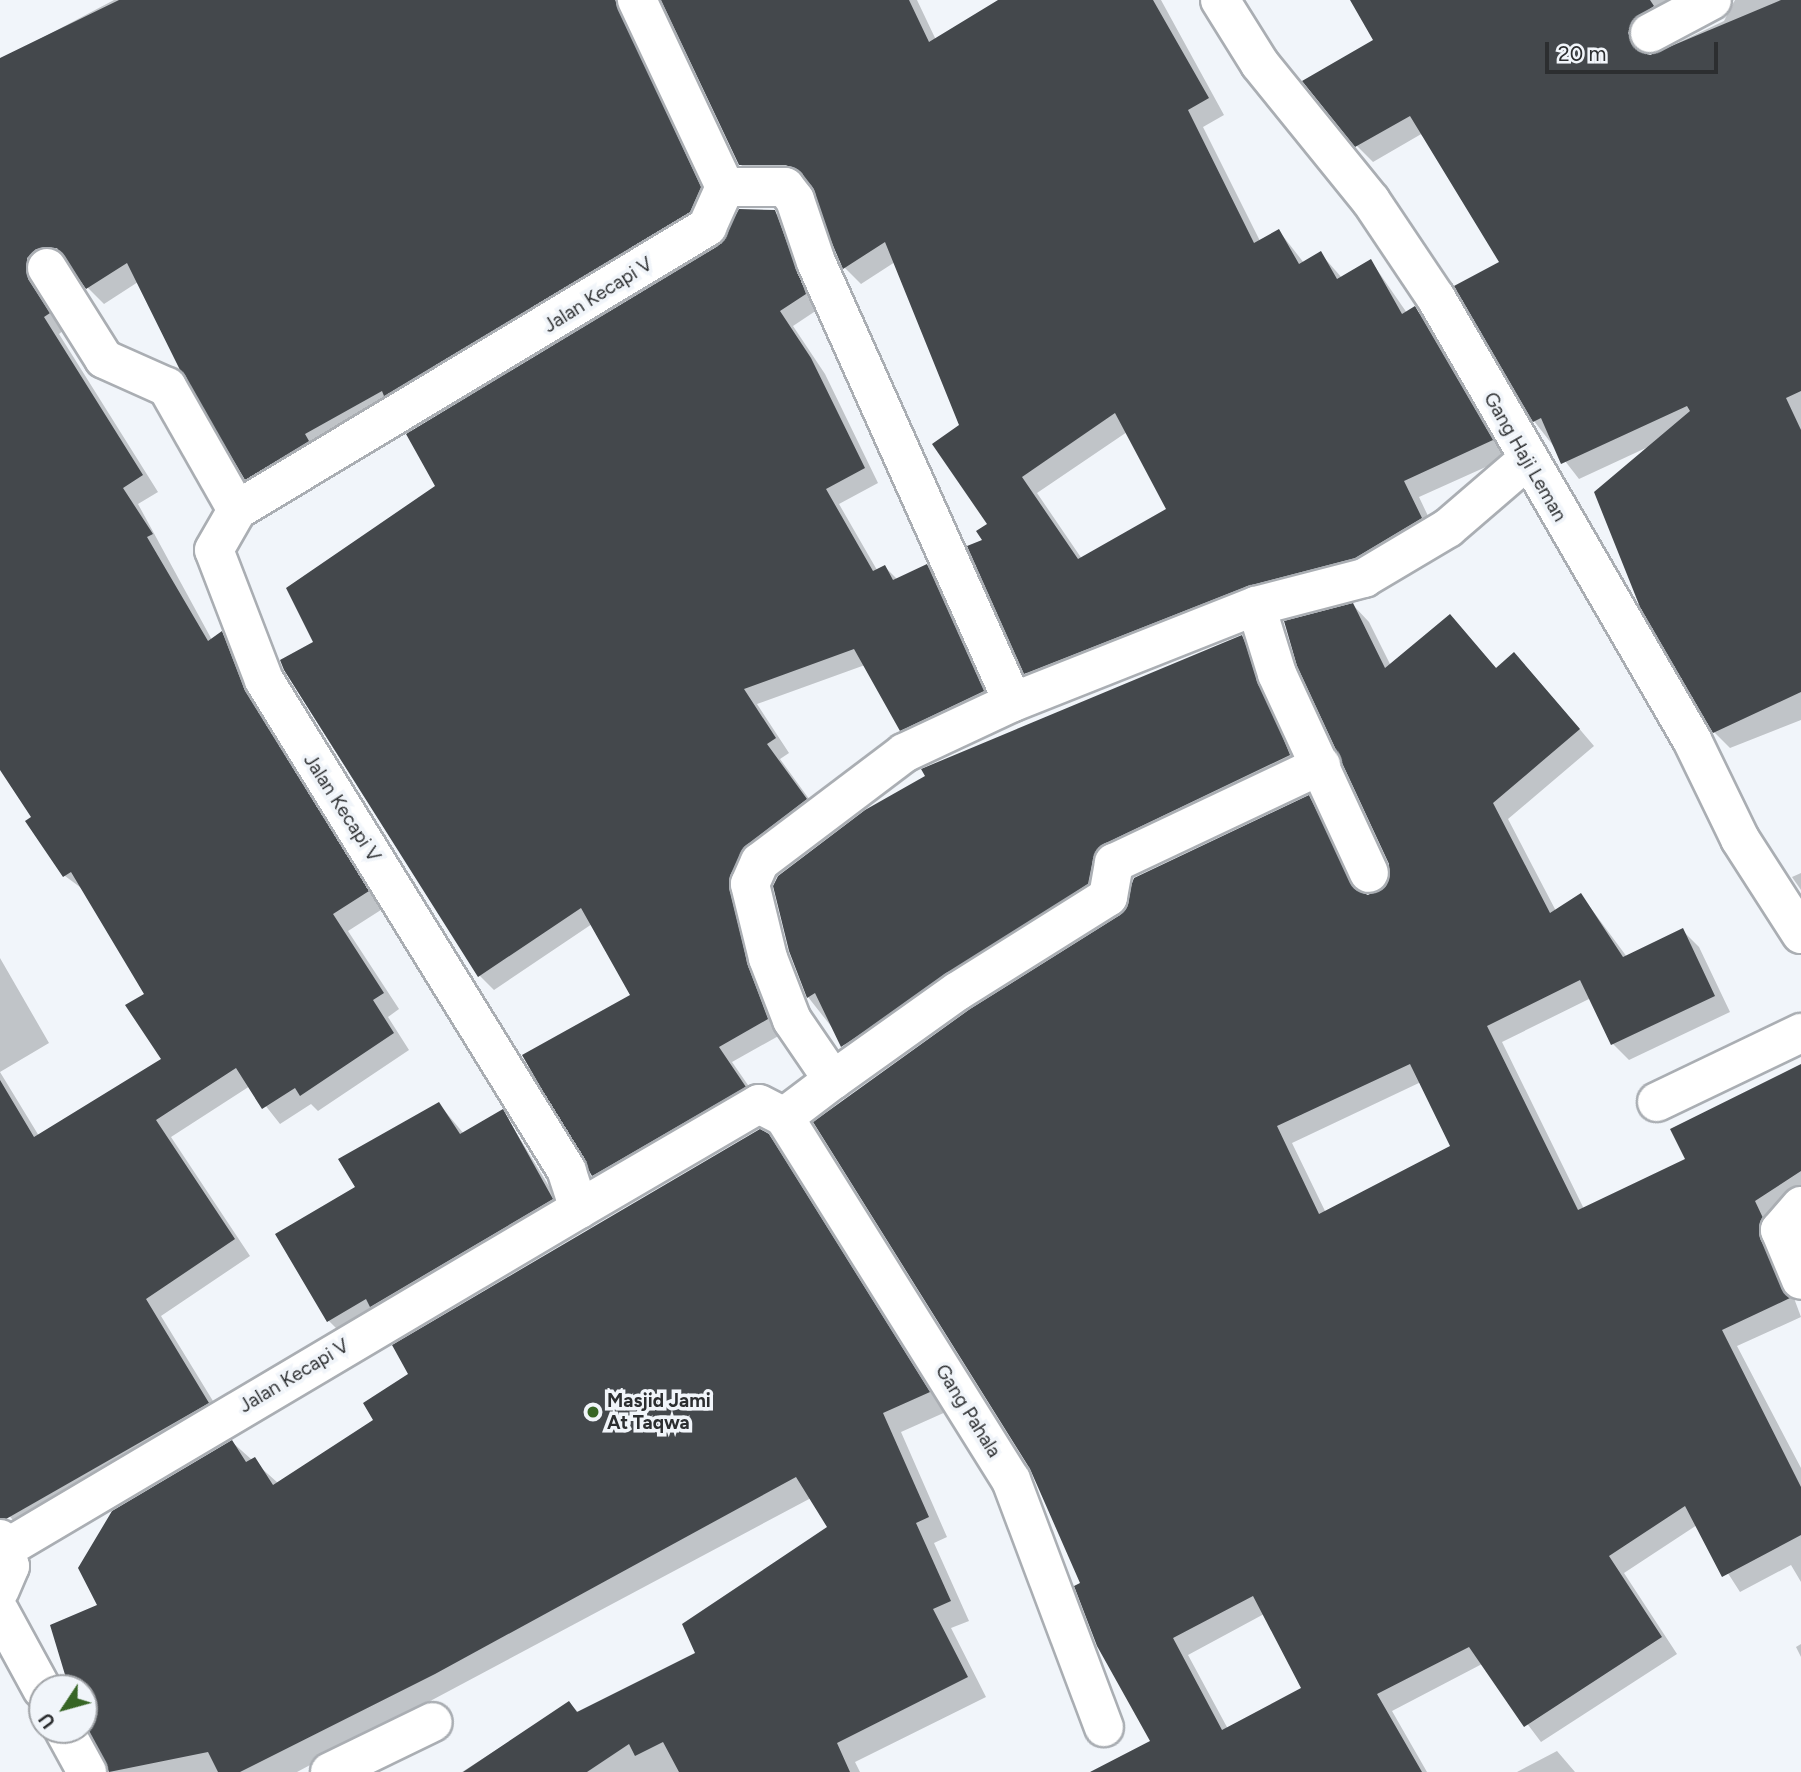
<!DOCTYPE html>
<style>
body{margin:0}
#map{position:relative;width:1801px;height:1772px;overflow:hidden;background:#f1f5fa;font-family:Figtree,sans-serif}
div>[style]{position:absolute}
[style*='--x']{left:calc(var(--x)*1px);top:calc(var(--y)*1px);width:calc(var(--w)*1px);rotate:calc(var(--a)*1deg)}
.shadow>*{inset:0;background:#0003}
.building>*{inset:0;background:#44484c}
.roads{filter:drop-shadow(2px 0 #aaaeb3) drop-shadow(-2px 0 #aaaeb3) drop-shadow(0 2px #aaaeb3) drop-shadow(0 -2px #aaaeb3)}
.street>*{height:38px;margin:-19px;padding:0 19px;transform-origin:19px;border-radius:19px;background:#fff}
.secondary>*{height:38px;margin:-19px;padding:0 19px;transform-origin:19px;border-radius:19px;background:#fff}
.dots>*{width:19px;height:19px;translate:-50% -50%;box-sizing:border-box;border:4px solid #f1f5fa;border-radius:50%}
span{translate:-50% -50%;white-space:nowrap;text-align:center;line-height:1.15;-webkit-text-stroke:7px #f1f5fa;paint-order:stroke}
.street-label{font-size:19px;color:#2c2e30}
.poi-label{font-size:19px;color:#2c2e30;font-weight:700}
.left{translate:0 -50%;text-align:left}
.north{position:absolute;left:28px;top:1674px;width:70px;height:70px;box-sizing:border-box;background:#f1f5fa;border:2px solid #a2a5a9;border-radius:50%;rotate:234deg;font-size:19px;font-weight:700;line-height:28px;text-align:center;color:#2c2e30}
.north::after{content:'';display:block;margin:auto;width:24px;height:32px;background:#376525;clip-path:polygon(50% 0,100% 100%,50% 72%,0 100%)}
.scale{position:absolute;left:1545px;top:42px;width:173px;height:32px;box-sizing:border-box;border:4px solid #2c2e30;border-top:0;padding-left:9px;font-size:21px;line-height:24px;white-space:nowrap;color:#2c2e30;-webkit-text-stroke:5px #f1f5fa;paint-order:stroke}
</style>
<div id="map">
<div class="shadow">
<div style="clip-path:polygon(114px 0,641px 0,716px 204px,262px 495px,246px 479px,138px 282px,104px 304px,62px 262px,64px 330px,59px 334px,158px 492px,138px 504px,212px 640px,222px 634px,238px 650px,384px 908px,348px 931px,399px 1009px,388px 1017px,409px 1050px,318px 1111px,311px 1104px,280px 1124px,250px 1086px,171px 1137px,250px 1256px,161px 1316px,224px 1419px,24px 1534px,0 1504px,0 958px,49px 1043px,0 1072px,39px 1136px,163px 1060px,146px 994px,84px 890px,65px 876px,27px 821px,33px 817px,0 744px,0 60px)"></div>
<div style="clip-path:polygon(evenodd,660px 0,917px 0,936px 40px,1001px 0,1161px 0,1224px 115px,1203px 127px,1260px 241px,1279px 231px,1304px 263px,1321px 254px,1342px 278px,1371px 261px,1407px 313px,1415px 309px,1431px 325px,1508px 457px,1419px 497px,1437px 535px,1042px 689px,1026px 673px,984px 541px,989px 524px,961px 426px,895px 262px,861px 284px,845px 268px,808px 183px,757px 181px,740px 164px,660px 0,1127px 432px,1169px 510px,1082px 559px,1037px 493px,1127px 432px)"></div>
<div style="clip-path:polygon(1352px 0,1712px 0,1644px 49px,1648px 57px,1724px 21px,1735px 0,1801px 0,1801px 720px,1730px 748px,1714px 732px,1648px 447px,1579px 479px,1534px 421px,1501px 263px,1423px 133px,1373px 162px,1357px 146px,1375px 40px)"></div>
<div style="clip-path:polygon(775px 212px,789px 227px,820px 308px,793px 326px,825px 374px,878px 483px,839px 504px,877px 570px,885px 567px,897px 579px,927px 566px,941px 581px,997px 706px,915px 744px,865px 665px,757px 704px,789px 753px,780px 759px,820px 814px,761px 859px,782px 1034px,732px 1062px,759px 1101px,607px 1190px,593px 1175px,632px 995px,592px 924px,494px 990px,480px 976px,315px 643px,437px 486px)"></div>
<div style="clip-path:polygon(evenodd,1353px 605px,1369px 622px,1391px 666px,1449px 616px,1497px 669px,1514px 655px,1530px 671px,1594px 746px,1508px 819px,1556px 911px,1581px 895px,1627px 957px,1682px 930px,1699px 947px,1730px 1012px,1629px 1060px,1613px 1044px,1591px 998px,1502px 1042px,1584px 1209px,1687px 1160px,1801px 1068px,1801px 1207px,1774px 1244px,1801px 1317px,1737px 1346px,1801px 1468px,1801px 1582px,1791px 1565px,1740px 1592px,1697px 1525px,1624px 1573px,1677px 1654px,1541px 1742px,1482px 1664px,1392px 1711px,1427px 1772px,1156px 1772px,1152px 1741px,1082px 1584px,1308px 797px,1325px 813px,1365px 896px,1388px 887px,1391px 864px,1353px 605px,1421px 1082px,1452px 1147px,1326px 1213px,1292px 1143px,1421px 1082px,1353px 605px,1264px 1614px,1303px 1689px,1228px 1729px,1188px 1655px,1264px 1614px)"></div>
<div style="clip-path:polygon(1242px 637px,1259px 654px,1306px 772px,1109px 876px,860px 1063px,808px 997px,927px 776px,923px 770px)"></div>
<div style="clip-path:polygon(1801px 873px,1801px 890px,1792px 877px)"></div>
<div style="clip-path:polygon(439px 1104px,464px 1134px,503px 1111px,566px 1214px,343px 1335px,328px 1320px,357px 1187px)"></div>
<div style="clip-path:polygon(768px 1135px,788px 1155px,948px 1411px,901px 1432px,947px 1537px,934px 1543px,969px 1621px,951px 1628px,986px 1697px,855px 1762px,860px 1772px,462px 1772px,569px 1703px,579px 1713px,697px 1654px,829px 1528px,811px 1498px,297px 1772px,109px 1772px,84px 1722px,84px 1688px,71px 1688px,99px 1606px,232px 1442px,278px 1483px,376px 1420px)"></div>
<div style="clip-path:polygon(1801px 1644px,1801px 1657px,1796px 1647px)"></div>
<div style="clip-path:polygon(1557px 1751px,1575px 1772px,1517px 1772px)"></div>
</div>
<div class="building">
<div style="clip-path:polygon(119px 0,615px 0,701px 187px,690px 212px,384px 396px,382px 391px,305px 434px,309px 441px,245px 480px,180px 370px,127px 263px,86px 289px,57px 248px,36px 249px,27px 258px,28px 279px,50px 313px,44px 317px,143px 475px,123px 488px,153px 534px,147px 537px,208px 641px,222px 631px,245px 691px,369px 891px,333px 914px,384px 993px,373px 1000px,394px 1033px,300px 1096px,295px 1088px,262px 1109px,236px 1068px,156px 1120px,235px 1239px,146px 1299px,209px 1403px,6px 1519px,0 1518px,0 1080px,34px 1137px,161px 1059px,125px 1005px,144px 994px,71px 872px,63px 877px,25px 821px,31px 817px,0 770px,0 58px)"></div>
<div style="clip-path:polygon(evenodd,661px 0,909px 0,929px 42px,998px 0,1153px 0,1209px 98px,1188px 110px,1254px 243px,1279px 229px,1299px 264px,1321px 251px,1337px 279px,1371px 259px,1402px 314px,1415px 306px,1493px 440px,1404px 481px,1422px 518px,1355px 558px,1248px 586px,1024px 674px,967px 546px,982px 540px,976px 531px,987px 524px,932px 444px,959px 425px,885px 242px,843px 269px,802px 173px,786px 165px,739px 165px,661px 0,1115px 413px,1166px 509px,1078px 559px,1022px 477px,1115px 413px)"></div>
<div style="clip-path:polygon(1350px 0,1650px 0,1654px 6px,1632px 21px,1628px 33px,1638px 51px,1650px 55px,1781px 0,1801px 0,1801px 391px,1786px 398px,1801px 430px,1801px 692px,1713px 733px,1640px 607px,1594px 492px,1690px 411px,1687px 406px,1561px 464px,1541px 418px,1533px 422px,1454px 286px,1499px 262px,1410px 116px,1355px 147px,1302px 81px,1373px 40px)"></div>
<div style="clip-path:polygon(739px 209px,775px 210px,806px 294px,780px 311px,811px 358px,865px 468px,826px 489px,873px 571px,885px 565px,893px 580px,927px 564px,984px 691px,900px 731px,854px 649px,744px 689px,776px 738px,767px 744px,807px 799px,747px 845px,730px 876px,747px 963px,768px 1019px,719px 1047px,746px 1087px,592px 1176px,522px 1055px,630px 995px,581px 908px,478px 977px,284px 670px,280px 660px,313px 642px,286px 588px,435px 486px,406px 434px,718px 246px)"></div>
<div style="clip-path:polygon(evenodd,1353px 603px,1385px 668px,1450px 614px,1496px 668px,1514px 652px,1580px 729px,1493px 803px,1550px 913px,1581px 893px,1623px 957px,1683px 928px,1715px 996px,1611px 1045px,1580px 980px,1487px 1026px,1578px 1210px,1685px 1159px,1670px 1129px,1801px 1064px,1801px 1171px,1755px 1201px,1763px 1218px,1760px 1238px,1790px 1298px,1722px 1330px,1801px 1487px,1801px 1535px,1722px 1577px,1685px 1506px,1609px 1556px,1662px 1637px,1524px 1727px,1469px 1647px,1377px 1694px,1422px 1772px,1090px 1772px,1150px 1741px,1097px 1646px,1074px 1586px,1080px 1583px,1030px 1469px,813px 1122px,970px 1009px,1120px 915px,1134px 878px,1309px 795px,1356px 890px,1368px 895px,1386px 886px,1389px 864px,1297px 666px,1284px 621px,1353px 603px,1410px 1064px,1450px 1146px,1319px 1214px,1277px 1126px,1410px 1064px,1353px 603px,1253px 1596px,1301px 1688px,1222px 1730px,1173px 1638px,1253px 1596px)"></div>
<div style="clip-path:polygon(1242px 635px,1290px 755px,1104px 844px,1093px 859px,1088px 884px,841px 1047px,815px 993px,807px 998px,789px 951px,773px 886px,778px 876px,865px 810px,925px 776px,921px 769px)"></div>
<div style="clip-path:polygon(439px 1102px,460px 1134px,503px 1109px,553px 1199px,370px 1307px,366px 1299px,327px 1322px,275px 1234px,355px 1187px,338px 1159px)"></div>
<div style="clip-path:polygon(760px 1129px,769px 1134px,930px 1392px,883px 1413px,929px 1517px,916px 1523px,951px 1601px,933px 1609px,968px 1677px,837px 1743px,850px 1772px,679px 1772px,663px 1742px,635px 1756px,629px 1744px,587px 1772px,463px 1772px,569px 1701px,577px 1712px,695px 1653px,682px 1624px,827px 1527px,796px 1477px,435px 1674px,240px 1772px,218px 1772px,208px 1752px,109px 1772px,84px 1721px,84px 1688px,69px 1688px,50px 1625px,97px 1605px,78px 1568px,112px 1511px,232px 1440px,246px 1462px,255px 1457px,273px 1485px,373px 1420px,363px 1403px,408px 1374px,392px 1345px)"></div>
</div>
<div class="roads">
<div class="street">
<div style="--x:1220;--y:0;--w:75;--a:58"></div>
<div style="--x:1260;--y:64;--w:176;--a:51"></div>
<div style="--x:1371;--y:201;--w:117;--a:56.2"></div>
<div style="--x:1436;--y:298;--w:511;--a:59.92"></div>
<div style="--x:1692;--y:740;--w:110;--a:64.1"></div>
<div style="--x:1740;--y:839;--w:113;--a:57.3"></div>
<div style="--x:1650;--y:33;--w:70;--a:-28"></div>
<div style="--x:725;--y:187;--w:60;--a:0"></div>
<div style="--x:785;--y:187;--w:16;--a:52"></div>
<div style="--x:795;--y:200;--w:65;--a:71.3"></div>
<div style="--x:816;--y:262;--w:482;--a:65.9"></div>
<div style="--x:47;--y:268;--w:107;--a:57.9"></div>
<div style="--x:104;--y:359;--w:69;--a:24"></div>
<div style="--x:167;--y:387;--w:142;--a:60.4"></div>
<div style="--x:1256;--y:606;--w:71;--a:72.8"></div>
<div style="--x:1277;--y:674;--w:219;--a:65.2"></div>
<div style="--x:833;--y:1080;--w:153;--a:-35.5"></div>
<div style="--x:958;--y:991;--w:177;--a:-32.1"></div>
<div style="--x:1108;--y:897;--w:35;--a:-80"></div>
<div style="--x:1114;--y:863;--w:229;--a:-25.3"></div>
<div style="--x:1657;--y:1102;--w:160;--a:-25.6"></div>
<div style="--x:784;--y:1117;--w:61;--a:-37.1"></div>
<div style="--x:833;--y:1080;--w:73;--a:-124.3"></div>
<div style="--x:792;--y:1020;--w:66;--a:-111.2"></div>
<div style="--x:768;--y:958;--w:76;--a:-103.7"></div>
<div style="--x:750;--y:884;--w:24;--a:-66"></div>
<div style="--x:760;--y:862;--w:181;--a:-37.1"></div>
<div style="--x:904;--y:753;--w:120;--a:-25.1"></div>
<div style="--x:1013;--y:702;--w:261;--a:-21.6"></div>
<div style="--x:1256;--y:606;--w:112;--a:-14.5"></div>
<div style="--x:1364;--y:578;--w:98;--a:-30.8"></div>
<div style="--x:1448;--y:528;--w:103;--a:-40.7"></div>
<div style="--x:1801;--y:1206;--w:32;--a:131"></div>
<div style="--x:1780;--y:1230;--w:54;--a:67.2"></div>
<div style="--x:579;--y:1209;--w:208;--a:-30.3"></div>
<div style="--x:759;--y:1104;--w:28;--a:27"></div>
<div style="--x:784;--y:1117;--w:428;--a:58"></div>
<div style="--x:1011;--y:1480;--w:264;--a:69.4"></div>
<div style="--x:5;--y:1549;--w:667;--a:-30.64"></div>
<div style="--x:579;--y:1209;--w:40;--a:-108"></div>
<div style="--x:567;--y:1171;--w:577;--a:-121.68"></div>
<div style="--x:264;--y:680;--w:139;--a:-111"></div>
<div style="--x:214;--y:550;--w:46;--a:-60.1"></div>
<div style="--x:237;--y:510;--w:549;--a:-31.05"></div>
<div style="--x:707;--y:227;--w:44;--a:-65.8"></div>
<div style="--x:725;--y:187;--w:207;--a:-115.2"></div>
<div style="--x:330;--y:1772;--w:114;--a:-25.9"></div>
</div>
<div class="secondary">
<div style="--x:0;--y:1539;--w:29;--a:70"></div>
<div style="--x:10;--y:1566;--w:26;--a:113"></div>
<div style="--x:0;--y:1612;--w:88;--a:61.4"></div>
<div style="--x:64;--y:1730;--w:48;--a:61.3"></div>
</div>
</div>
<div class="dots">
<div style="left:593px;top:1412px;background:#376525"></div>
</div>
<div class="street-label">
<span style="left:598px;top:295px;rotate:-32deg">Jalan Kecapi V</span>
<span style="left:1525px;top:457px;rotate:60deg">Gang Haji Leman</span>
<span style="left:342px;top:808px;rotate:57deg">Jalan Kecapi V</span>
<span style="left:294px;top:1376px;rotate:-31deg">Jalan Kecapi V</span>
<span style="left:968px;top:1411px;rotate:58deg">Gang Pahala</span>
</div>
<div class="poi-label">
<span class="left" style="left:607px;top:1412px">Masjid Jami<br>At Taqwa</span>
</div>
<div class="north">U</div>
<div class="scale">20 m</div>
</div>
